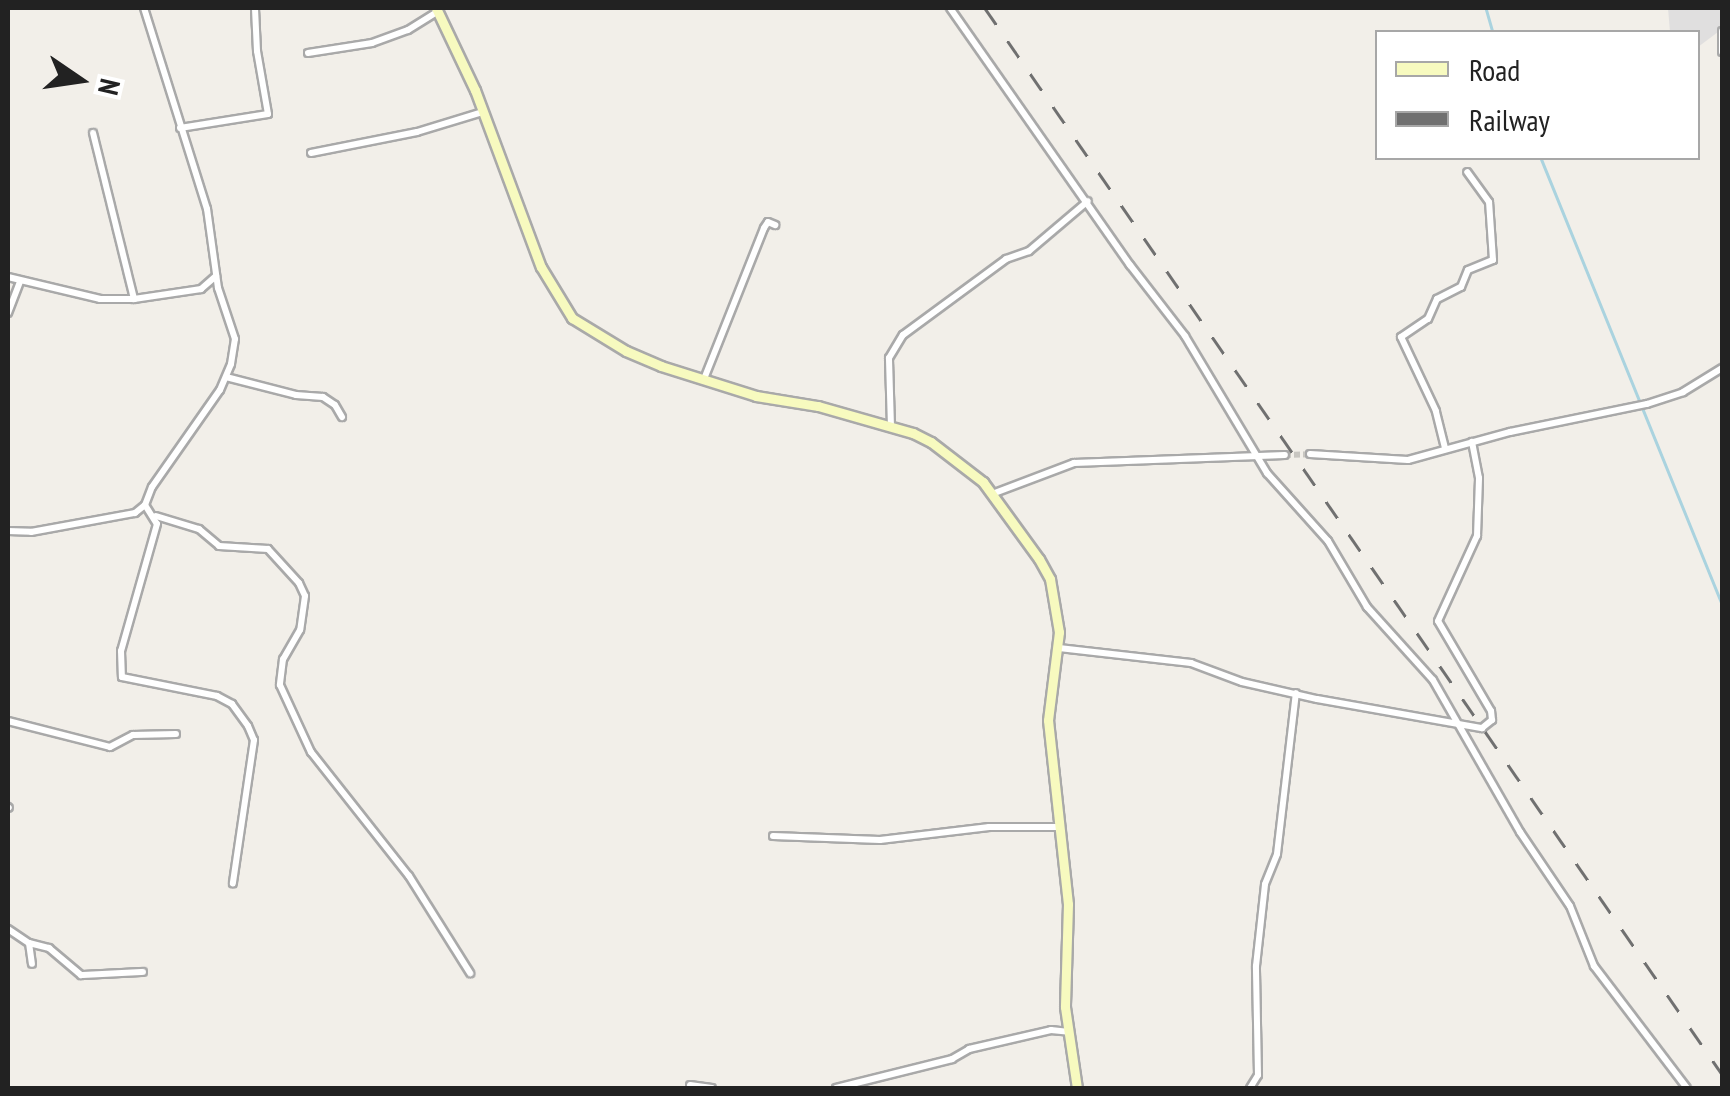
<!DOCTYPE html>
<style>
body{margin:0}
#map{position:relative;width:1730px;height:1096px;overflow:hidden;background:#f2efe9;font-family:"PT Sans Narrow",sans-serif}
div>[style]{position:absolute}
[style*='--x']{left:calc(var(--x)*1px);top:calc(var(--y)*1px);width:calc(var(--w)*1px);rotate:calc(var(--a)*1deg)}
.residential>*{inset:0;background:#e0dfdf}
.stream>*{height:2.5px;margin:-1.25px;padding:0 1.25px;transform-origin:1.25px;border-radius:1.25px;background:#aad3df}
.street-tunnel>*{height:6px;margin-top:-3px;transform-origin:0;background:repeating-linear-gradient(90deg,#c8c6c1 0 6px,transparent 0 9px)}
.roads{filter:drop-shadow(2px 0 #a9a9a9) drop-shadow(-2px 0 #a9a9a9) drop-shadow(0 2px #a9a9a9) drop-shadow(0 -2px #a9a9a9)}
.street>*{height:6px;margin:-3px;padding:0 3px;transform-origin:3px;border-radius:3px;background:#fff}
.secondary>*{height:9px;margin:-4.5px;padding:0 4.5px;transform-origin:4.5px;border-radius:4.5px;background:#f7fabf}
.rail>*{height:2.5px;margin-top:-1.25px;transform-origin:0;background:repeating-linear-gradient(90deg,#707070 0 20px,transparent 0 40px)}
span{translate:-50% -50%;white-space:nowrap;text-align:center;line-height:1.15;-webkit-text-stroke:10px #fff;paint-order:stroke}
.frame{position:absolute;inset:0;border:10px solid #222;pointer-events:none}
.legend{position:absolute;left:1375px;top:30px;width:325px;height:130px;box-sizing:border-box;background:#fff;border:2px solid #a7a7a7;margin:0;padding:12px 18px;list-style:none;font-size:30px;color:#222}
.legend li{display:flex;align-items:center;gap:20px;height:50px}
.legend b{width:50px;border:2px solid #a7a7a7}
.north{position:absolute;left:30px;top:30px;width:100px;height:100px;-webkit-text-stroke:8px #fff;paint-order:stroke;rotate:103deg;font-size:28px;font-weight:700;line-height:40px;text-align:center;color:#222}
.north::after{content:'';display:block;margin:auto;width:35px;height:45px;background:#222;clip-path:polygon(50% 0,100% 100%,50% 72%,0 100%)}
</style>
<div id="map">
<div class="residential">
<div style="clip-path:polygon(1668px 8px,1722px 8px,1722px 29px,1698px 47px,1698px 32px,1670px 32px)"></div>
</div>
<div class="stream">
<div style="--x:1486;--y:8;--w:25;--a:74"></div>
<div style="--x:1541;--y:158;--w:481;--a:67.9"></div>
</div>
<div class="street-tunnel">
<div style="--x:1285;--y:455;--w:25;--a:-2"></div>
</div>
<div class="roads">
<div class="street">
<div style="--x:950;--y:8;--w:314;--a:55"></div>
<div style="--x:1130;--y:265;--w:90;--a:52.2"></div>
<div style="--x:1185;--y:336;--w:160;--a:59.1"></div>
<div style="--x:1267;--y:473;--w:91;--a:48.1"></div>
<div style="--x:1328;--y:541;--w:77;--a:59.4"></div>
<div style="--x:1367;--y:607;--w:98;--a:47.9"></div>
<div style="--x:1433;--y:680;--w:175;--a:60.2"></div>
<div style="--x:1520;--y:832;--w:89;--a:56"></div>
<div style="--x:1570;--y:906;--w:65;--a:68.2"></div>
<div style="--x:1594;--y:966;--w:153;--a:52.7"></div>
<div style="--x:1722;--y:31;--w:21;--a:90"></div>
<div style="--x:308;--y:53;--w:65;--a:-8.9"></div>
<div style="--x:372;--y:43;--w:38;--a:-20"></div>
<div style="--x:408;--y:30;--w:36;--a:-32"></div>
<div style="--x:180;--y:128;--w:89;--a:-9"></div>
<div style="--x:268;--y:114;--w:64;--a:-99.9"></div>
<div style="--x:257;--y:51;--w:43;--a:-92.7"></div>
<div style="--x:93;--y:133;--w:171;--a:76.1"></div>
<div style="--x:311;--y:153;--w:108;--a:-11.2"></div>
<div style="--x:417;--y:132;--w:69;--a:-16.9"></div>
<div style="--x:8;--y:277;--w:95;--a:13.4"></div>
<div style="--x:100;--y:299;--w:34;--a:0"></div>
<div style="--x:134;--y:299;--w:68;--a:-8.5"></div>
<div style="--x:201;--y:289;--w:20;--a:-41"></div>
<div style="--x:8;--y:313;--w:33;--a:-69"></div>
<div style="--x:226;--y:377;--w:72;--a:14.4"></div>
<div style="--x:296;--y:395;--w:27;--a:4"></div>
<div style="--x:323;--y:397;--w:14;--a:34"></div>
<div style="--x:335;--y:405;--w:14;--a:60"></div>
<div style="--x:704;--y:379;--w:162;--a:-68.3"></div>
<div style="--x:764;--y:228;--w:7;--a:-56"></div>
<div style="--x:768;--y:222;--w:8;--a:23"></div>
<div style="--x:891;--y:427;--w:69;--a:-91.7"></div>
<div style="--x:889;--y:358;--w:27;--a:-59"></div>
<div style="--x:903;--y:335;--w:128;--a:-36.4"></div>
<div style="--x:1006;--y:259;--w:24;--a:-19"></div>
<div style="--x:1029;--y:251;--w:77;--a:-40.3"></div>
<div style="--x:1445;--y:448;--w:38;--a:-104"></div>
<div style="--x:1436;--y:411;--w:82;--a:-115.3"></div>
<div style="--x:1401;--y:337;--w:32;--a:-34"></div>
<div style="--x:1428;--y:319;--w:22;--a:-66"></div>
<div style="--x:1437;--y:299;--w:27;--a:-27"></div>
<div style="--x:1461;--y:287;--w:18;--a:-68"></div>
<div style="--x:1468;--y:270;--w:27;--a:-22"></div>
<div style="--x:1493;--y:260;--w:58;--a:-93.9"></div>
<div style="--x:1489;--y:202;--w:37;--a:-126"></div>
<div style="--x:1310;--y:454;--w:98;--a:3.5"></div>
<div style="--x:1408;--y:460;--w:106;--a:-15.4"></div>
<div style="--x:1510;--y:432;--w:140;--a:-11.6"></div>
<div style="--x:1647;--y:404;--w:38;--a:-18"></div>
<div style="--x:1683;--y:392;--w:46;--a:-31.6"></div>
<div style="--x:992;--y:494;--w:88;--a:-20.7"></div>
<div style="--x:1074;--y:463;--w:211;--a:-2.2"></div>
<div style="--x:145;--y:505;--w:22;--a:58"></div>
<div style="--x:157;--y:524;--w:132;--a:105.8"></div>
<div style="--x:121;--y:651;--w:26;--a:88"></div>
<div style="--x:122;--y:677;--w:97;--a:11.3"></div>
<div style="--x:217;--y:696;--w:17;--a:28"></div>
<div style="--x:232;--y:704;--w:27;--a:54"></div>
<div style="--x:248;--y:726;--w:15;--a:67"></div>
<div style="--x:254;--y:740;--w:145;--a:98.4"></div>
<div style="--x:156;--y:516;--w:45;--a:16.8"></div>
<div style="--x:199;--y:529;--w:26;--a:40"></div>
<div style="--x:219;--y:546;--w:49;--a:3.5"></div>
<div style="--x:268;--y:549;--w:46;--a:47.6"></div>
<div style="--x:299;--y:583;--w:14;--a:65"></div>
<div style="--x:305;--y:596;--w:34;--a:98"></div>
<div style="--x:300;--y:630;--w:34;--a:120"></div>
<div style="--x:283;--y:659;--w:26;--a:97"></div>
<div style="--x:280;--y:685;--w:74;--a:65.2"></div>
<div style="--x:311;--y:752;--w:158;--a:51.7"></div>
<div style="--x:409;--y:876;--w:115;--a:57.8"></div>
<div style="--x:8;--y:531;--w:23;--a:2"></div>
<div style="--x:31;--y:532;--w:106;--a:-10.4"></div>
<div style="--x:135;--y:513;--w:13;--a:-39"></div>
<div style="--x:145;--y:505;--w:19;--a:-69"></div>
<div style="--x:152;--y:487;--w:118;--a:-55"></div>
<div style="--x:220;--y:390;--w:28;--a:-67"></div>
<div style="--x:231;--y:364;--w:25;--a:-81"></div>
<div style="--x:235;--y:339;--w:54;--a:-108.4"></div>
<div style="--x:218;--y:288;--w:80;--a:-97.9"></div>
<div style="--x:207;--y:209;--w:211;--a:-107.4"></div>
<div style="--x:1059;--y:648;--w:133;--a:6.5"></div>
<div style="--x:1191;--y:663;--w:54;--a:20.4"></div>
<div style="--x:1242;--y:682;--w:77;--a:12.8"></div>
<div style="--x:1317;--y:699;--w:168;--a:10"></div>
<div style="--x:1482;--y:728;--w:13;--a:-39"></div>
<div style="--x:1492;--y:720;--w:9;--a:-96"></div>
<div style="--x:1491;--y:711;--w:104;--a:-120.5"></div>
<div style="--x:1438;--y:621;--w:94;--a:-65.4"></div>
<div style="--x:1477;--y:536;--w:58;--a:-88"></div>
<div style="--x:1479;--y:478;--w:37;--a:-101"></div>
<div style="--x:8;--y:721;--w:105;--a:14.3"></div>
<div style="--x:110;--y:747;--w:26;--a:-28"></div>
<div style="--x:133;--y:735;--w:43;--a:-1.3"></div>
<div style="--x:8;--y:807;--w:1;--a:45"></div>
<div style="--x:773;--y:836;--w:107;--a:2.1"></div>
<div style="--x:880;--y:840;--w:110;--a:-6.8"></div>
<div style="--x:989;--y:827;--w:69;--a:0"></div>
<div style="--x:8;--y:929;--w:25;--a:34"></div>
<div style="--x:29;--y:943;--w:21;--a:82"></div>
<div style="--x:29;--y:943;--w:21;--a:14"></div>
<div style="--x:49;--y:948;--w:42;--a:40.2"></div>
<div style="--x:81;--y:975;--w:62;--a:-2.8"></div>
<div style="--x:690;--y:1085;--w:22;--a:8"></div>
<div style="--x:836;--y:1088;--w:120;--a:-14"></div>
<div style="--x:952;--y:1059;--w:20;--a:-30"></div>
<div style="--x:969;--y:1049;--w:84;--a:-13"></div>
<div style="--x:1051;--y:1030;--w:18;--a:6"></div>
<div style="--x:1250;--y:1088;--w:15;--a:-58"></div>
<div style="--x:1258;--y:1075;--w:109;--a:-91.1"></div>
<div style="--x:1256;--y:966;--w:82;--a:-83.7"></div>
<div style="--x:1265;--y:884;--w:32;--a:-68"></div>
<div style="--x:1277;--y:854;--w:162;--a:-83.3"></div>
</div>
<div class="secondary">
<div style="--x:436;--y:8;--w:91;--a:64.6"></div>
<div style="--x:475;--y:90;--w:189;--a:69.6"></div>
<div style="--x:541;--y:267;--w:60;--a:58.7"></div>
<div style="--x:572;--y:318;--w:63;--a:31.4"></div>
<div style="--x:626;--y:351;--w:38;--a:23"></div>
<div style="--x:661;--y:366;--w:100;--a:17.5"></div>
<div style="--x:756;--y:396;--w:63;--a:9.2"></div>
<div style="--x:818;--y:406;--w:99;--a:15.9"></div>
<div style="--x:913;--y:433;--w:20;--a:27"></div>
<div style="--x:931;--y:442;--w:66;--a:37.6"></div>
<div style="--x:983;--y:482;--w:95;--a:54"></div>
<div style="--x:1039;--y:559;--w:23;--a:61"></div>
<div style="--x:1050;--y:579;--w:54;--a:80.4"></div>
<div style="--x:1059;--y:632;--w:89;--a:97.1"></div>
<div style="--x:1048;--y:720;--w:185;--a:83.8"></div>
<div style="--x:1068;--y:904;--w:103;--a:91.7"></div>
<div style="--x:1065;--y:1007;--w:82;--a:81.6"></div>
</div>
</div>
<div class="rail">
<div style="--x:985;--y:8;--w:1296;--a:55.34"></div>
</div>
<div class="frame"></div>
<ul class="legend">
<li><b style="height:12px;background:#f7fabf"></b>Road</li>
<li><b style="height:12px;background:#707070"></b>Railway</li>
</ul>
<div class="north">N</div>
</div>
